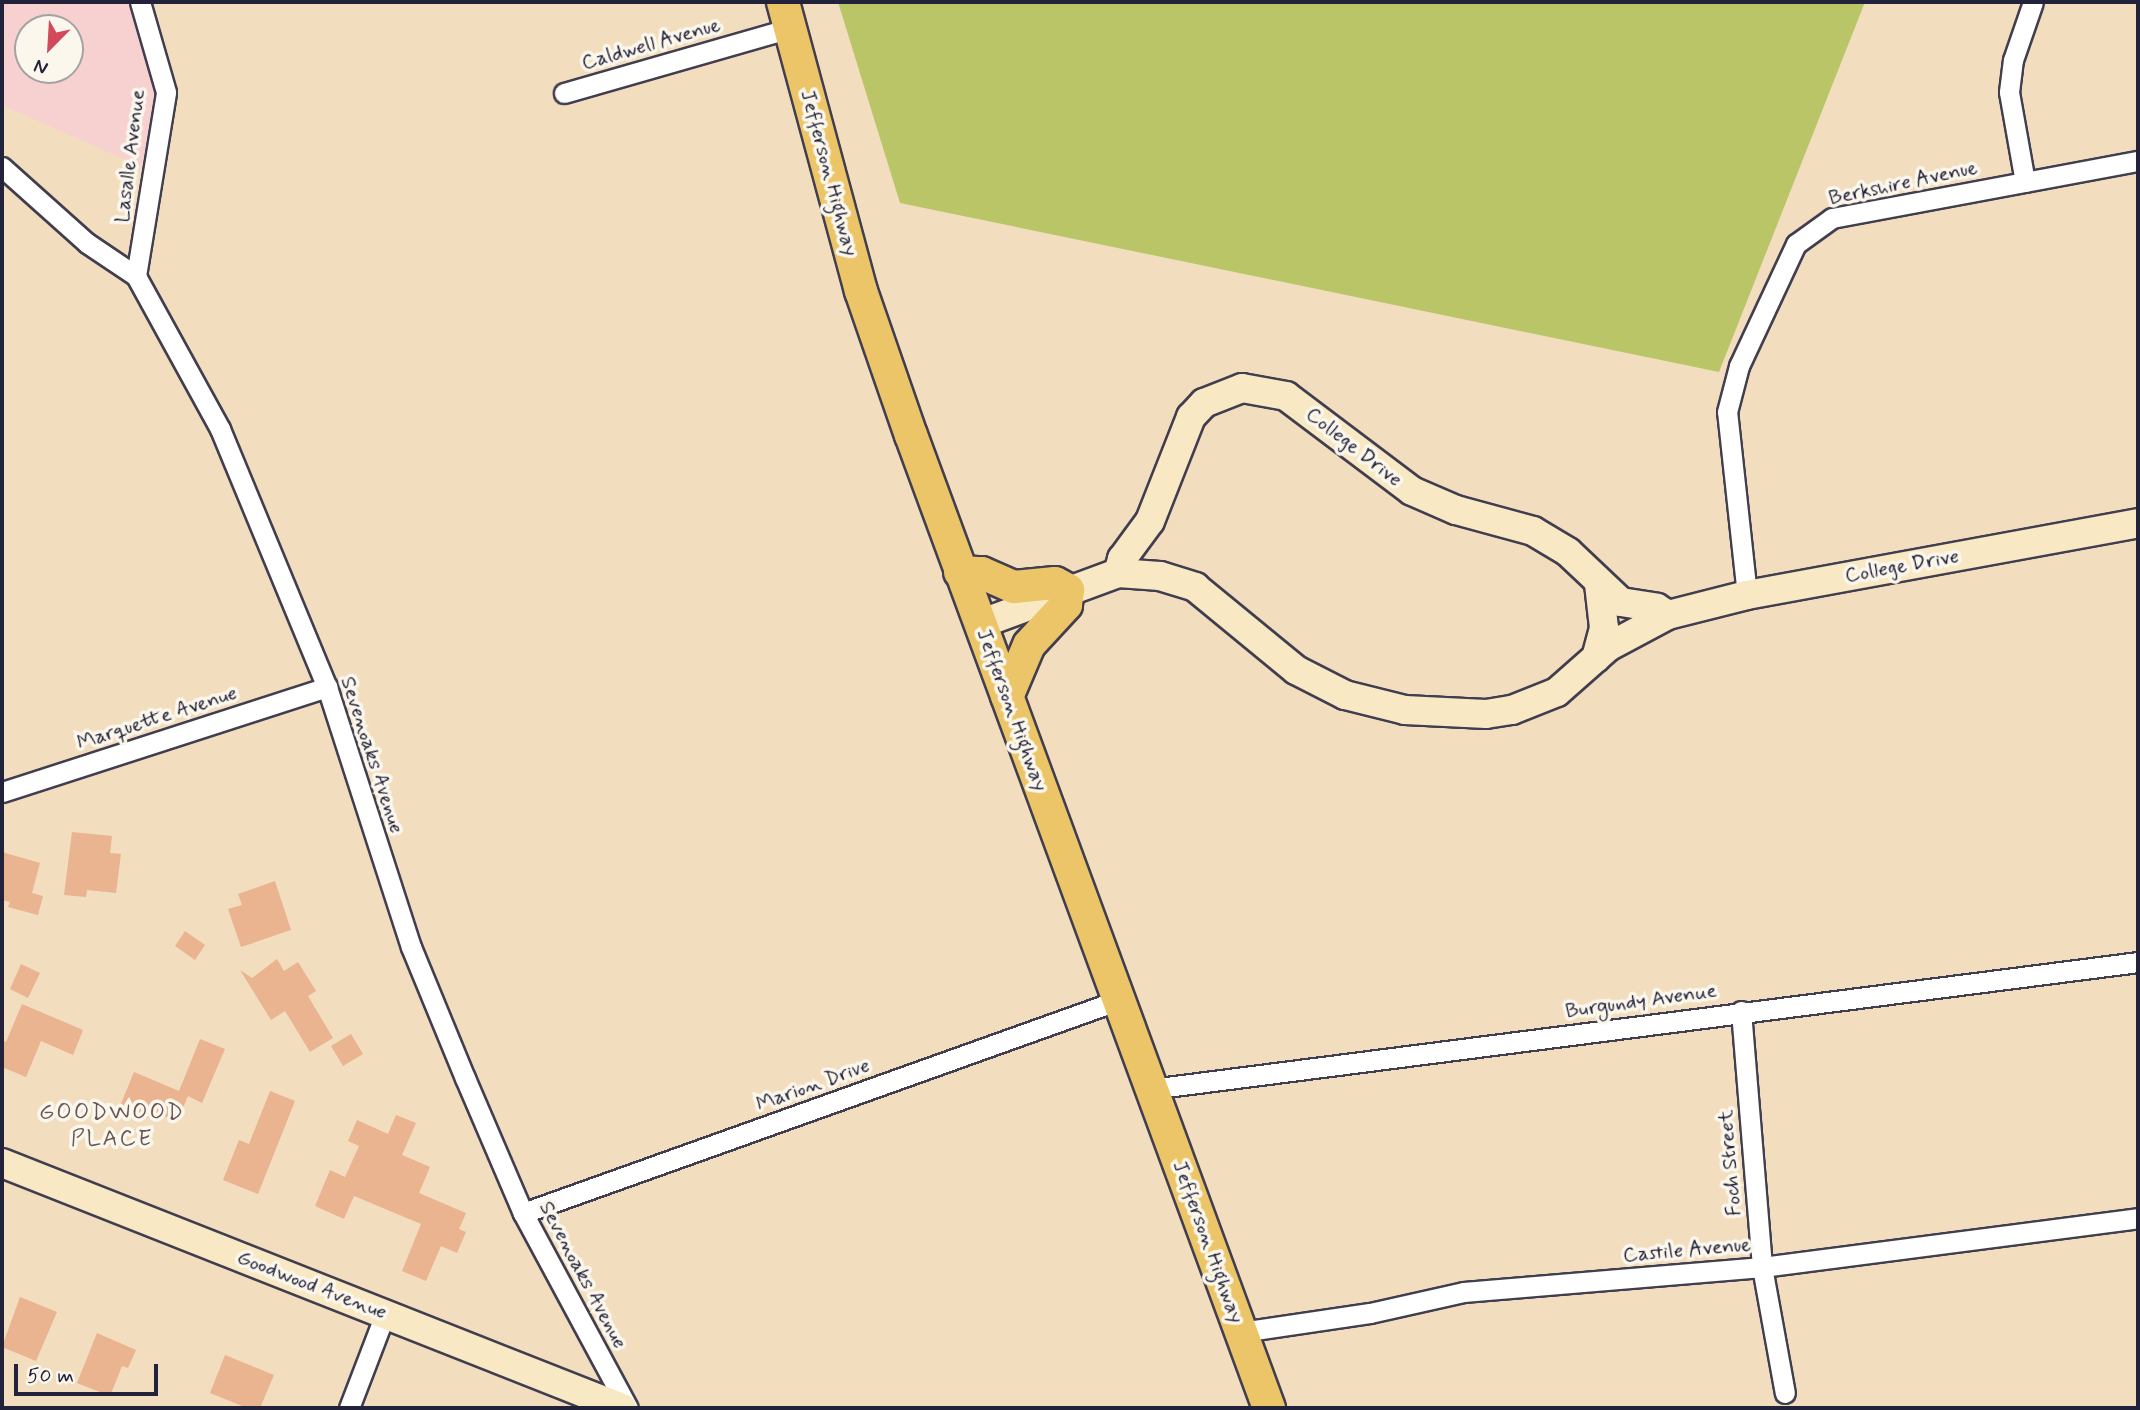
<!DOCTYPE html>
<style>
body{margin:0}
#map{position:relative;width:2140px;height:1410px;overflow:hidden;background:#f2ddbe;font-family:Mynerve,sans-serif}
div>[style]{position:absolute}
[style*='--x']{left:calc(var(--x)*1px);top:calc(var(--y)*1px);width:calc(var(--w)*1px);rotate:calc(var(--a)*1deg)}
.built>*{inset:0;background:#f7d0d0}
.green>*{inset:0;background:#bac567}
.building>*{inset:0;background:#e9b48f}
.roads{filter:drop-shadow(2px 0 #413e4f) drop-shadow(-2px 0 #413e4f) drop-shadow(0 2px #413e4f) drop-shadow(0 -2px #413e4f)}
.street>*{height:19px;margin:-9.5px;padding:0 9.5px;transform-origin:9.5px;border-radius:9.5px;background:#fff}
.secondary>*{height:28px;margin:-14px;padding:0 14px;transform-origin:14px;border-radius:14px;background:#f8e8c3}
.primary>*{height:32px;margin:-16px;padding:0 16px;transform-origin:16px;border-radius:16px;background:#edc569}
span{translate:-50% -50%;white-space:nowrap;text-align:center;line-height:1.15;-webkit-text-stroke:7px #fbf7ec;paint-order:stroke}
.street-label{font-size:21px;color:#22223b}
.neighbourhood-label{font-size:23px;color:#685558;letter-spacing:2px}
.frame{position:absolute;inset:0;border:4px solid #22223b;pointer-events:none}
.north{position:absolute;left:14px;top:14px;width:70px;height:70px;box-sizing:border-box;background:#fbf7ec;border:2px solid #a4a2a5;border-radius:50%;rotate:204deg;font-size:19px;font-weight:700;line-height:28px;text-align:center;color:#22223b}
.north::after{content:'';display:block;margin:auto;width:24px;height:32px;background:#d1495b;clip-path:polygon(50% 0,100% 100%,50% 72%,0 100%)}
.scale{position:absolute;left:14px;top:1364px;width:144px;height:32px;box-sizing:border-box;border:4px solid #22223b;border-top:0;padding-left:9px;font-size:21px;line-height:24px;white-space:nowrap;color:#22223b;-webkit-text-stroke:5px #fbf7ec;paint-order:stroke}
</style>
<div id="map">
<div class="built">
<div style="clip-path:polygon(evenodd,2px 2px,132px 2px,158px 94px,142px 167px,2px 105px,2px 2px,28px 28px,70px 28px,70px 70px,28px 70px,28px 28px)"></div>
</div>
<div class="green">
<div style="clip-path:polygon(838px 2px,1865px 2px,1719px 372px,900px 203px)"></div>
</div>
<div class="building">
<div style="clip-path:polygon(72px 832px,112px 836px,110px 853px,121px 854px,116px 893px,87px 890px,86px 897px,64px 895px)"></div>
<div style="clip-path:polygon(2px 852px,40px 863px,32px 893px,43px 896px,38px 915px,8px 907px,10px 902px,2px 900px)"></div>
<div style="clip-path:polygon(275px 881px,291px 930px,241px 947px,228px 909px,242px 905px,238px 894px)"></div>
<div style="clip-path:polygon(185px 931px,205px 945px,195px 960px,175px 946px)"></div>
<div style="clip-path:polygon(277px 959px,284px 971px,298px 962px,316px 991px,308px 996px,333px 1038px,310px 1052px,285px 1011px,271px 1020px,240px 970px,252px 978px)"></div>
<div style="clip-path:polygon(21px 964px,40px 973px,28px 998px,10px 989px)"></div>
<div style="clip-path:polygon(22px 1004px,83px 1030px,73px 1055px,41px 1041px,26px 1077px,2px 1067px,2px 1040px,6px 1042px)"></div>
<div style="clip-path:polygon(351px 1034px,363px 1054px,343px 1066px,331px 1046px)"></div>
<div style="clip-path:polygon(200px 1039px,225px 1049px,202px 1103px,188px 1096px,177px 1122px,159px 1114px,156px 1121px,120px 1106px,134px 1072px,179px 1091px)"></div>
<div style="clip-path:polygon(270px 1091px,295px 1101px,258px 1194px,223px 1180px,239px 1140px,249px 1144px)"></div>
<div style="clip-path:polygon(396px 1115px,416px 1123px,402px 1155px,430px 1167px,419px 1193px,466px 1213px,459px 1229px,466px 1232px,457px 1253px,441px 1246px,426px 1281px,402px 1271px,421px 1224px,354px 1196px,344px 1219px,315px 1206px,330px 1170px,345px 1177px,359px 1146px,348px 1141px,357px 1120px,388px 1134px)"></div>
<div style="clip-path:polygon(20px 1297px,57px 1312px,36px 1361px,2px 1347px)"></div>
<div style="clip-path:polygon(97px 1333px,136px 1350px,128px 1368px,122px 1366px,110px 1396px,77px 1383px)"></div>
<div style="clip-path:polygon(225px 1355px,274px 1375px,260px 1408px,247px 1408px,210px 1393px)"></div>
</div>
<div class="roads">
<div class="street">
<div style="--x:564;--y:93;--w:235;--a:-16"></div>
<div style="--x:2;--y:167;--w:114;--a:41.8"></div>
<div style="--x:87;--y:243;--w:59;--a:34"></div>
<div style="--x:136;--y:276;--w:175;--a:61.2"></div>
<div style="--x:220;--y:429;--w:279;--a:67.5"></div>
<div style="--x:327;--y:687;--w:273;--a:72.1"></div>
<div style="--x:411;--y:947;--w:142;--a:67.6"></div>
<div style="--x:465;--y:1078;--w:147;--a:66.8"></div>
<div style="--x:523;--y:1213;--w:221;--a:61.7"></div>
<div style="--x:2025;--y:182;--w:91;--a:-100.1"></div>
<div style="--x:2009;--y:92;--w:32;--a:-83"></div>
<div style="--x:2013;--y:60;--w:61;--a:-71"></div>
<div style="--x:136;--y:276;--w:186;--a:-80.7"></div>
<div style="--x:166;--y:92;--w:94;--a:-106.1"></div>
<div style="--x:1747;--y:595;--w:184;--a:-96.2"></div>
<div style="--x:1727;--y:412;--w:48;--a:-75.4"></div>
<div style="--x:1739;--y:366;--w:135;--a:-65"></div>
<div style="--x:1796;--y:244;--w:44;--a:-35.8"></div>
<div style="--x:1832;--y:218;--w:311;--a:-10.6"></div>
<div style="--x:2;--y:792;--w:342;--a:-17.9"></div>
<div style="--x:1741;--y:1011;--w:257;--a:85.3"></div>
<div style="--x:1762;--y:1267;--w:128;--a:79.7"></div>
<div style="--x:1151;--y:1089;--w:995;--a:-7.33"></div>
<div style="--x:523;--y:1213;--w:633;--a:-19.67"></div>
<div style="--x:1241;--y:1332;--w:130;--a:-8.4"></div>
<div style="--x:1370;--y:1313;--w:96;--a:-12.6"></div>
<div style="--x:1464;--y:1292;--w:299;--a:-4.8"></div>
<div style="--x:1762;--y:1267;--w:379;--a:-7.4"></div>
<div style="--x:349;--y:1408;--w:101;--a:-69"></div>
</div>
<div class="secondary">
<div style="--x:1118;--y:573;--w:15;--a:-74"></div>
<div style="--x:1122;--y:559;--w:47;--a:-53.6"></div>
<div style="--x:1150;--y:521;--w:112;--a:-68.5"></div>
<div style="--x:1191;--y:417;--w:19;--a:-47"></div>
<div style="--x:1204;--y:403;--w:41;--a:-21.5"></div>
<div style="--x:1242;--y:388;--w:45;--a:10.3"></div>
<div style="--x:1286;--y:396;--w:158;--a:37"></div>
<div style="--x:1412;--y:491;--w:48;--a:23.4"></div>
<div style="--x:1456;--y:510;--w:80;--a:15.3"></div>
<div style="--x:1533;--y:531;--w:41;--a:31"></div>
<div style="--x:1568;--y:552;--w:73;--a:43.3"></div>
<div style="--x:1621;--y:602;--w:36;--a:9"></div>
<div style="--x:1657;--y:608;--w:13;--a:32"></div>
<div style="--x:980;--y:624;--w:147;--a:-20.3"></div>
<div style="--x:1118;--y:573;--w:42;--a:4.1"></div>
<div style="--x:1160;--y:576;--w:37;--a:17"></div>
<div style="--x:1195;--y:587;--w:131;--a:39.4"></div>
<div style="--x:1296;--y:670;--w:55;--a:27"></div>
<div style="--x:1345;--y:695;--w:62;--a:14"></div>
<div style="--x:1405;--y:710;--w:81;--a:2.8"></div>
<div style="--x:1486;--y:714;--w:26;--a:-9"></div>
<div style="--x:1512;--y:710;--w:48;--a:-21.8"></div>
<div style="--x:1557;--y:692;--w:68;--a:-41.4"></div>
<div style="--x:1608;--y:647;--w:68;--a:-28.1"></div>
<div style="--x:1668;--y:615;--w:81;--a:-14.2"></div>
<div style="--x:1747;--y:595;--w:398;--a:-10.4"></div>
<div style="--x:1596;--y:658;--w:31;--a:-75"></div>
<div style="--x:1604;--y:628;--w:44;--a:-96.5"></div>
<div style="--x:2;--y:1163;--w:667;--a:21.56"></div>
</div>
<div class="primary">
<div style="--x:783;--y:2;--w:299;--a:74.9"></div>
<div style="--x:861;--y:291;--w:152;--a:70.9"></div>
<div style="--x:911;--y:435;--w:1037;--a:69.8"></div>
<div style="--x:960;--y:572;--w:22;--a:3"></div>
<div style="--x:982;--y:573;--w:35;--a:24"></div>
<div style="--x:1014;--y:587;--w:41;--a:-5.6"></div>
<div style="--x:1055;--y:583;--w:15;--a:28"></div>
<div style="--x:1068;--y:590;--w:15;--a:98"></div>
<div style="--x:1066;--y:605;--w:54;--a:132.8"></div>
<div style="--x:1029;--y:645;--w:56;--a:112.9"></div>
</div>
</div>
<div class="street-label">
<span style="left:651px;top:44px;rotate:-16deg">Caldwell Avenue</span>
<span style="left:130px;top:156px;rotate:-83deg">Lasalle Avenue</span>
<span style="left:829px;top:173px;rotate:75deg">Jefferson Highway</span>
<span style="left:1903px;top:183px;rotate:-12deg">Berkshire Avenue</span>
<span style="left:1354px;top:447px;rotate:38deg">College Drive</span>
<span style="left:1902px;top:566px;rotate:-10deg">College Drive</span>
<span style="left:1012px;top:710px;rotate:70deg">Jefferson Highway</span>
<span style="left:157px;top:718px;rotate:-18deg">Marquette Avenue</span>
<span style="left:372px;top:755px;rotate:72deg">Sevenoaks Avenue</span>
<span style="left:1641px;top:1001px;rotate:-8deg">Burgundy Avenue</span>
<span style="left:813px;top:1085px;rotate:-20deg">Marion Drive</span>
<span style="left:1730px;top:1163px;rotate:-95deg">Foch Street</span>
<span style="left:1208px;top:1242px;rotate:70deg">Jefferson Highway</span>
<span style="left:1687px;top:1250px;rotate:-5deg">Castile Avenue</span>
<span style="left:583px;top:1275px;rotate:62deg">Sevenoaks Avenue</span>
<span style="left:312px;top:1285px;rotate:21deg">Goodwood Avenue</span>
</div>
<div class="neighbourhood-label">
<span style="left:112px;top:1126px">GOODWOOD<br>PLACE</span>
</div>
<div class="frame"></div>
<div class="north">N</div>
<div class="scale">50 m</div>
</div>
